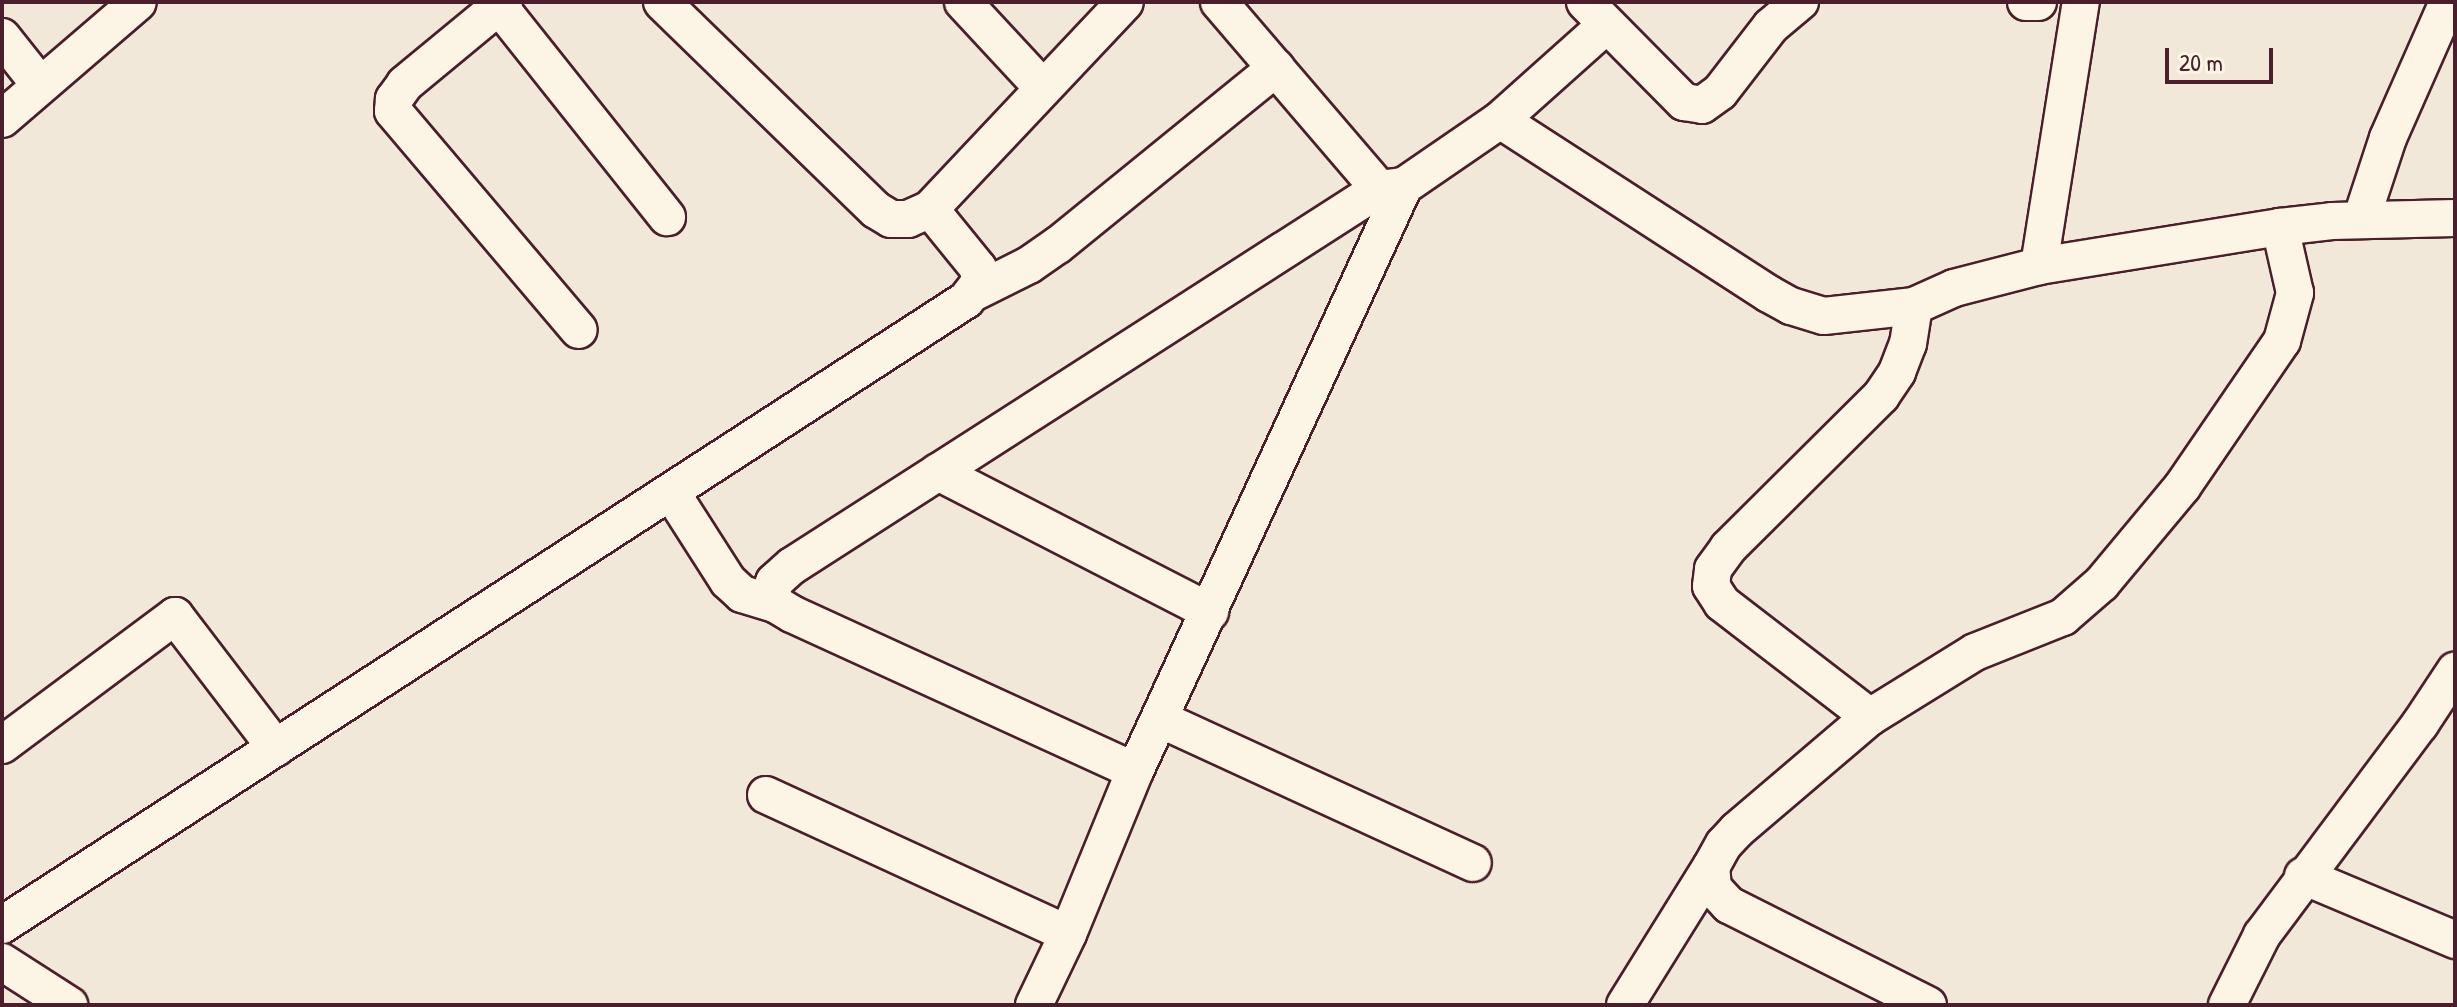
<!DOCTYPE html>
<style>
body{margin:0}
#map{position:relative;width:2457px;height:1007px;overflow:hidden;background:#f1e8da;font-family:"Patrick Hand",sans-serif}
div>[style]{position:absolute}
[style*='--x']{left:calc(var(--x)*1px);top:calc(var(--y)*1px);width:calc(var(--w)*1px);rotate:calc(var(--a)*1deg)}
.roads{filter:drop-shadow(2px 0 #4a1f2b) drop-shadow(-2px 0 #4a1f2b) drop-shadow(0 2px #4a1f2b) drop-shadow(0 -2px #4a1f2b)}
.street>*{height:36px;margin:-18px;padding:0 18px;transform-origin:18px;border-radius:18px;background:#fcf5e5}
span{translate:-50% -50%;white-space:nowrap;text-align:center;line-height:1.15;-webkit-text-stroke:6px #fcf5e5;paint-order:stroke}
.frame{position:absolute;inset:0;border:4px solid #4a1f2b;pointer-events:none}
.scale{position:absolute;left:2165px;top:48px;width:108px;height:36px;box-sizing:border-box;border:4px solid #4a1f2b;border-top:0;padding-left:10px;font-size:24px;line-height:28px;white-space:nowrap;color:#4a1f2b;-webkit-text-stroke:6px #fcf5e5;paint-order:stroke}
</style>
<div id="map">
<div class="roads">
<div class="street">
<div style="--x:504;--y:2;--w:129;--a:140.4"></div>
<div style="--x:405;--y:84;--w:19;--a:126"></div>
<div style="--x:394;--y:99;--w:12;--a:95"></div>
<div style="--x:393;--y:111;--w:287;--a:49.7"></div>
<div style="--x:662;--y:2;--w:298;--a:44.2"></div>
<div style="--x:876;--y:210;--w:17;--a:31"></div>
<div style="--x:891;--y:219;--w:17;--a:0"></div>
<div style="--x:908;--y:219;--w:24;--a:-24"></div>
<div style="--x:963;--y:2;--w:116;--a:47.1"></div>
<div style="--x:1219;--y:2;--w:246;--a:49.4"></div>
<div style="--x:1585;--y:2;--w:141;--a:45.3"></div>
<div style="--x:1684;--y:102;--w:18;--a:9"></div>
<div style="--x:1702;--y:105;--w:22;--a:-36"></div>
<div style="--x:1720;--y:92;--w:83;--a:-52.3"></div>
<div style="--x:1771;--y:26;--w:38;--a:-40"></div>
<div style="--x:2026;--y:2;--w:12;--a:0"></div>
<div style="--x:499;--y:6;--w:270;--a:51.5"></div>
<div style="--x:2;--y:37;--w:61;--a:51.6"></div>
<div style="--x:2;--y:119;--w:179;--a:-40.7"></div>
<div style="--x:1500;--y:120;--w:320;--a:32.9"></div>
<div style="--x:1769;--y:294;--w:25;--a:29"></div>
<div style="--x:1791;--y:306;--w:34;--a:17"></div>
<div style="--x:1824;--y:316;--w:91;--a:-6.3"></div>
<div style="--x:1914;--y:306;--w:44;--a:-24.2"></div>
<div style="--x:1954;--y:288;--w:88;--a:-14.5"></div>
<div style="--x:2039;--y:266;--w:244;--a:-9.2"></div>
<div style="--x:2280;--y:227;--w:52;--a:-6.6"></div>
<div style="--x:2332;--y:221;--w:123;--a:-1.4"></div>
<div style="--x:2361;--y:220;--w:86;--a:-71.8"></div>
<div style="--x:2388;--y:138;--w:149;--a:-66.2"></div>
<div style="--x:2039;--y:266;--w:267;--a:-81"></div>
<div style="--x:975;--y:292;--w:60;--a:-26.6"></div>
<div style="--x:1029;--y:265;--w:35;--a:-35"></div>
<div style="--x:1058;--y:245;--w:281;--a:-39.1"></div>
<div style="--x:938;--y:472;--w:306;--a:27.2"></div>
<div style="--x:671;--y:492;--w:106;--a:57.4"></div>
<div style="--x:728;--y:581;--w:19;--a:43"></div>
<div style="--x:742;--y:594;--w:37;--a:17"></div>
<div style="--x:1870;--y:717;--w:187;--a:-142.4"></div>
<div style="--x:1722;--y:603;--w:20;--a:-123"></div>
<div style="--x:1711;--y:586;--w:17;--a:-83"></div>
<div style="--x:1713;--y:569;--w:26;--a:-54"></div>
<div style="--x:1728;--y:548;--w:216;--a:-44.8"></div>
<div style="--x:1881;--y:396;--w:29;--a:-56"></div>
<div style="--x:1897;--y:372;--w:30;--a:-69"></div>
<div style="--x:1908;--y:344;--w:38;--a:-81"></div>
<div style="--x:1162;--y:720;--w:342;--a:24.7"></div>
<div style="--x:2;--y:745;--w:216;--a:-36.7"></div>
<div style="--x:175;--y:616;--w:166;--a:52.6"></div>
<div style="--x:1135;--y:771;--w:377;--a:-155.4"></div>
<div style="--x:792;--y:614;--w:17;--a:-149"></div>
<div style="--x:777;--y:605;--w:11;--a:-117"></div>
<div style="--x:772;--y:595;--w:13;--a:-81"></div>
<div style="--x:774;--y:582;--w:24;--a:-42"></div>
<div style="--x:792;--y:566;--w:698;--a:-32.71"></div>
<div style="--x:1379;--y:189;--w:25;--a:-7"></div>
<div style="--x:766;--y:795;--w:332;--a:24.7"></div>
<div style="--x:2303;--y:876;--w:165;--a:22.8"></div>
<div style="--x:2;--y:925;--w:1149;--a:-32.96"></div>
<div style="--x:966;--y:300;--w:23;--a:-52"></div>
<div style="--x:980;--y:282;--w:14;--a:-98"></div>
<div style="--x:978;--y:268;--w:76;--a:-129.1"></div>
<div style="--x:930;--y:209;--w:284;--a:-46.7"></div>
<div style="--x:2;--y:962;--w:80;--a:32.7"></div>
<div style="--x:1034;--y:1005;--w:79;--a:-64.4"></div>
<div style="--x:1068;--y:934;--w:176;--a:-67.7"></div>
<div style="--x:1135;--y:771;--w:644;--a:-65.31"></div>
<div style="--x:1404;--y:186;--w:116;--a:-34.5"></div>
<div style="--x:1500;--y:120;--w:141;--a:-41.8"></div>
<div style="--x:1625;--y:1005;--w:163;--a:-58.1"></div>
<div style="--x:1928;--y:1005;--w:223;--a:-153.3"></div>
<div style="--x:1729;--y:905;--w:23;--a:-133"></div>
<div style="--x:1713;--y:888;--w:21;--a:-95"></div>
<div style="--x:1711;--y:867;--w:26;--a:-61"></div>
<div style="--x:1724;--y:844;--w:19;--a:-47"></div>
<div style="--x:1737;--y:830;--w:175;--a:-40.4"></div>
<div style="--x:1870;--y:717;--w:123;--a:-31.8"></div>
<div style="--x:1975;--y:652;--w:95;--a:-21.7"></div>
<div style="--x:2063;--y:617;--w:52;--a:-41.1"></div>
<div style="--x:2102;--y:583;--w:125;--a:-50.2"></div>
<div style="--x:2182;--y:487;--w:177;--a:-55.6"></div>
<div style="--x:2282;--y:341;--w:50;--a:-74.8"></div>
<div style="--x:2295;--y:293;--w:68;--a:-102.8"></div>
<div style="--x:2227;--y:1005;--w:78;--a:-63.4"></div>
<div style="--x:2262;--y:935;--w:264;--a:-53.2"></div>
<div style="--x:2420;--y:724;--w:64;--a:-56.6"></div>
</div>
</div>
<div class="frame"></div>
<div class="scale">20 m</div>
</div>
